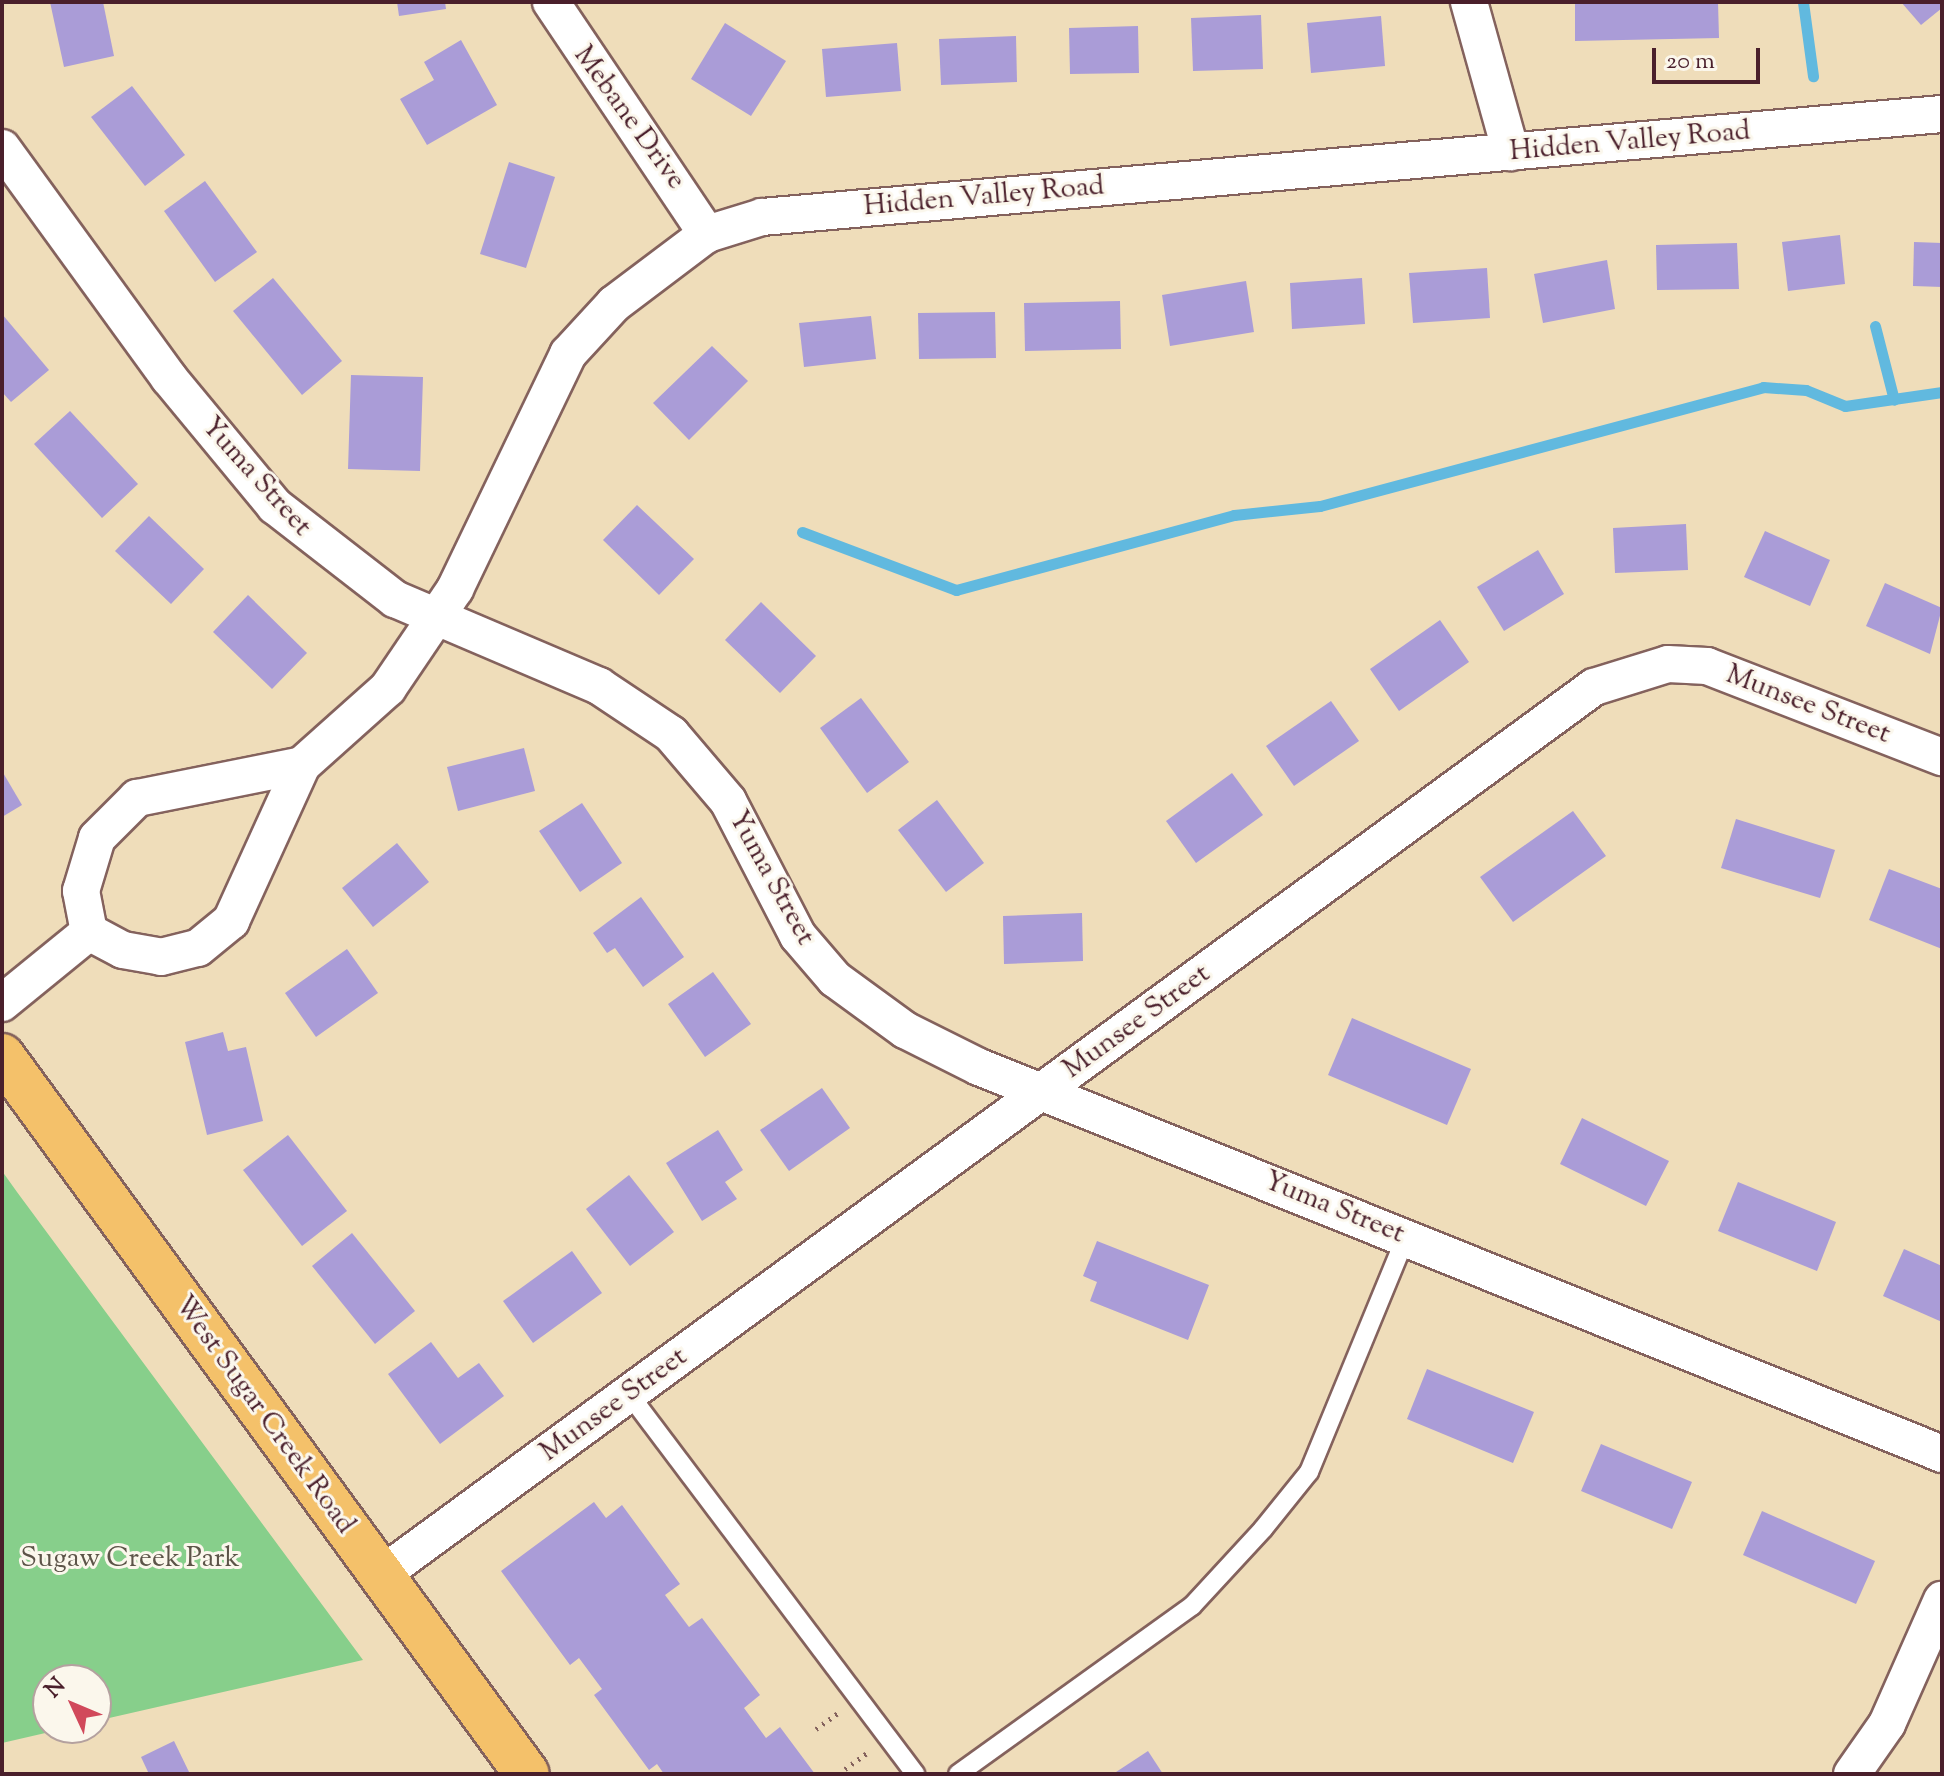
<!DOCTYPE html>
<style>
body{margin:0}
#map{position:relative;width:1944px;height:1776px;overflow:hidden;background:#efddba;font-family:"Sorts Mill Goudy",serif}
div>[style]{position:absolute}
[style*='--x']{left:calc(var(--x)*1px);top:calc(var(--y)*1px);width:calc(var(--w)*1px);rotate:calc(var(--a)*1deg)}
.green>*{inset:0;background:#87cf8b}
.stream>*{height:11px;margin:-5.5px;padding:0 5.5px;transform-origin:5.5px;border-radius:5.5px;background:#61b9df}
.building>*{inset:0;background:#aa9cd7}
.path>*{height:5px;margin-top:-2.5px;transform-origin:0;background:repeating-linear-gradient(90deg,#84625d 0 2px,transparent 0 8px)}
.roads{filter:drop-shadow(2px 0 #84625d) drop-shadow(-2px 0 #84625d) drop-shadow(0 2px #84625d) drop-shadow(0 -2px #84625d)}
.service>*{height:18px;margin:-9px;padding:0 9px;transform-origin:9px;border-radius:9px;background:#fff}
.minor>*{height:36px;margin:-18px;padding:0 18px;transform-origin:18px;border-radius:18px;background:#fff}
.primary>*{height:44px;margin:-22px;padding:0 22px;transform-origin:22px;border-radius:22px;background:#f4c16a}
span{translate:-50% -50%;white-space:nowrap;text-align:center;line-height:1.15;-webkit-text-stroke:6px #fbf7ec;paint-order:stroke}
.street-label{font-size:28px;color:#4a1f2b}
.park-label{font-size:28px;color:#5c5448}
.frame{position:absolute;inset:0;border:4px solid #4a1f2b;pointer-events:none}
.north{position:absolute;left:32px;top:1664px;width:80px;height:80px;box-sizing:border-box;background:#fbf7ec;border:2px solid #b4a19f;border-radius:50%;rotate:314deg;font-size:22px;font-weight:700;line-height:32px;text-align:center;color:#4a1f2b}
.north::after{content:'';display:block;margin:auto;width:28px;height:36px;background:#d1495b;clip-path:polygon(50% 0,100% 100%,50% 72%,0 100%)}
.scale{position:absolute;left:1652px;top:48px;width:108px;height:36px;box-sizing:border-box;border:4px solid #4a1f2b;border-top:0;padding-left:10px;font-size:24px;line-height:28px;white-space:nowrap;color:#4a1f2b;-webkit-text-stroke:6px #fbf7ec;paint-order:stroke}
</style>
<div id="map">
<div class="green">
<div style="clip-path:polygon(2px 1171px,17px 1192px,363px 1660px,96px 1721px,96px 1680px,48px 1680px,48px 1728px,67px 1728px,2px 1743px)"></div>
</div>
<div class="stream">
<div style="--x:1803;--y:2;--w:75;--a:82.3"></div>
<div style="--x:1875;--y:326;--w:76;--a:75.6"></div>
<div style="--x:802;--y:532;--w:165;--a:20.6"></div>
<div style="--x:956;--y:590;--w:288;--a:-15.1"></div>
<div style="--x:1234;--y:515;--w:86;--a:-6"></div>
<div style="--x:1320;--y:506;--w:459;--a:-15"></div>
<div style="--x:1763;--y:387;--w:43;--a:4"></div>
<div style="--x:1806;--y:390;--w:42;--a:22.3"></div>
<div style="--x:1845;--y:406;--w:98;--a:-8.2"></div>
</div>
<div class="building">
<div style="clip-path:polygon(50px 2px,103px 2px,114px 56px,64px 67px)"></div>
<div style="clip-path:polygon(397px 2px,445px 2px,446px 9px,399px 16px)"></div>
<div style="clip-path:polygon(1575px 2px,1718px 2px,1719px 38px,1575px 41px)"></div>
<div style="clip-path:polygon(1901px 2px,1942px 2px,1942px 8px,1921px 25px)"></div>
<div style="clip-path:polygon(1261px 15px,1263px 69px,1193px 71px,1191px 18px)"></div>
<div style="clip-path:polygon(1381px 16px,1385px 66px,1311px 73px,1307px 23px)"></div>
<div style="clip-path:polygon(725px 23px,786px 61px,751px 116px,691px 79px)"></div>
<div style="clip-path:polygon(1138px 26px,1139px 73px,1070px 74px,1069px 28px)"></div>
<div style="clip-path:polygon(1016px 36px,1017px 82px,941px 85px,939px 39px)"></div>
<div style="clip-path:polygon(461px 40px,497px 105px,427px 145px,400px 99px,434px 80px,424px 62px)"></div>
<div style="clip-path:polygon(897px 43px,901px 91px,826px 97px,822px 49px)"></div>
<div style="clip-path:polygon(132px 86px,185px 155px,145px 186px,91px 117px)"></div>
<div style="clip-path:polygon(509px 162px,555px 177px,526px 268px,480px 254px)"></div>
<div style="clip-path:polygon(205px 181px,257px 252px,215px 282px,164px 211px)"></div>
<div style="clip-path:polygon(1840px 235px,1845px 284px,1788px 291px,1782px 242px)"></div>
<div style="clip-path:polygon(1914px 242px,1942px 243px,1942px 287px,1913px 286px)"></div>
<div style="clip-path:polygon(1737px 243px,1739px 289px,1657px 290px,1656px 245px)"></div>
<div style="clip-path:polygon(1607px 260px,1615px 309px,1543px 323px,1534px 274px)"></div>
<div style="clip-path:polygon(1487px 268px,1490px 318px,1413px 323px,1409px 273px)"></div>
<div style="clip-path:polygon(273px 278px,342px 361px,302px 395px,233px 311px)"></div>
<div style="clip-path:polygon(1362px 278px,1365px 324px,1292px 329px,1290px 283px)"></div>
<div style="clip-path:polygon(1246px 281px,1254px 332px,1170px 346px,1162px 295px)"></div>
<div style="clip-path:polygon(1120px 301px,1121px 349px,1025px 351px,1024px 303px)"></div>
<div style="clip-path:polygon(995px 312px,996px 358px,919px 359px,918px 313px)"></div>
<div style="clip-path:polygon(2px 314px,49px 370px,11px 402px,2px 392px)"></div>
<div style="clip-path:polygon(871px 316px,876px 359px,804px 367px,799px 323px)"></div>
<div style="clip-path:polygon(712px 346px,748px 381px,689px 440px,653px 403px)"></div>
<div style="clip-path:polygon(351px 375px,423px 377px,420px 471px,348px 469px)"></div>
<div style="clip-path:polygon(70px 411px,138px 484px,102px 518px,34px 444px)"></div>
<div style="clip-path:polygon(637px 505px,694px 559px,659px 595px,603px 540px)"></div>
<div style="clip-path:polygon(149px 516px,204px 569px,171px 604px,115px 551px)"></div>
<div style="clip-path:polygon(1686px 524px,1688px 570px,1615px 573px,1613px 528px)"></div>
<div style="clip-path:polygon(1765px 531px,1830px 560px,1810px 606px,1744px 577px)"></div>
<div style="clip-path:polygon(1538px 550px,1564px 594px,1504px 631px,1477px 587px)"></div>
<div style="clip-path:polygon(1885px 583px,1942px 608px,1930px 654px,1866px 626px)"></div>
<div style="clip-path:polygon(248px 595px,307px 653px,272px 689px,213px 632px)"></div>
<div style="clip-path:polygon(761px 602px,816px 656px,780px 693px,725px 640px)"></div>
<div style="clip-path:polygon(1440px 620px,1469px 662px,1399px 711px,1370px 669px)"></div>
<div style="clip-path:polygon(861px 698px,909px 762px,867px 793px,820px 728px)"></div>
<div style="clip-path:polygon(1331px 701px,1359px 741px,1294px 786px,1266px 746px)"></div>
<div style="clip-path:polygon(524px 748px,535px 791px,458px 811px,447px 767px)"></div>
<div style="clip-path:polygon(2px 771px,22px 805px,2px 817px)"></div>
<div style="clip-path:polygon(1232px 773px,1263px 815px,1196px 863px,1166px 821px)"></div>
<div style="clip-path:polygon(937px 800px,984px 863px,946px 892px,898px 830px)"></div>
<div style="clip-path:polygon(582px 803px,622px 863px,580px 892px,539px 831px)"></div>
<div style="clip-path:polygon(1573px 811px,1606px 856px,1513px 922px,1480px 877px)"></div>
<div style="clip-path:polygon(1736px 819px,1835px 850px,1820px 898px,1721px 868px)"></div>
<div style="clip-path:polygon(397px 843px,429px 882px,373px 927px,342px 888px)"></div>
<div style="clip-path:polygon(1889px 869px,1942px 889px,1942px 949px,1869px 920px)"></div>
<div style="clip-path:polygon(641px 897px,684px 957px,643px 987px,615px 948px,607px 953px,593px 933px)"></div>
<div style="clip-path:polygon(1082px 913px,1083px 961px,1004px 964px,1003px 916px)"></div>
<div style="clip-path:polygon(347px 949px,378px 993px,316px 1037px,285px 993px)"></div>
<div style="clip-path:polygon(713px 972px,751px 1024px,705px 1057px,668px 1004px)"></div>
<div style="clip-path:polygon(1352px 1018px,1471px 1069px,1447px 1125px,1328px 1075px)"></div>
<div style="clip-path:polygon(223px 1032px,228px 1051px,246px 1047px,263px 1121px,207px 1135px,185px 1042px)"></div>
<div style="clip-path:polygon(822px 1088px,850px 1128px,789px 1171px,760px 1130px)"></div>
<div style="clip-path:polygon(1582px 1118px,1669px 1161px,1646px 1206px,1560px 1164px)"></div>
<div style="clip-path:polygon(718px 1130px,743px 1170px,725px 1182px,737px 1199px,702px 1221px,666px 1163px)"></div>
<div style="clip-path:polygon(288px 1135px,347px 1211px,302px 1246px,243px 1170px)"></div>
<div style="clip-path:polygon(629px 1175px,674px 1232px,630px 1266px,586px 1209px)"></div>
<div style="clip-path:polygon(1738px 1182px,1836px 1222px,1817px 1271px,1718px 1231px)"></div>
<div style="clip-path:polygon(352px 1233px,415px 1311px,375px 1344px,312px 1266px)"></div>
<div style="clip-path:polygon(1097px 1241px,1209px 1285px,1188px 1340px,1090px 1301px,1097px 1282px,1083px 1276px)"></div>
<div style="clip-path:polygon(1904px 1249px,1942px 1266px,1942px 1322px,1883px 1296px)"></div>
<div style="clip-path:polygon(572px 1251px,602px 1293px,533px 1343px,503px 1301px)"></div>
<div style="clip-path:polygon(431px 1342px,458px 1378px,479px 1363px,504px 1396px,440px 1444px,388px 1374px)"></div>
<div style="clip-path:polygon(1427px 1369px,1534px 1412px,1513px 1463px,1407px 1419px)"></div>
<div style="clip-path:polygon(1601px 1444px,1692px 1482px,1672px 1529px,1581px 1491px)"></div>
<div style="clip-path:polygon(594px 1502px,606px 1518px,622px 1505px,680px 1584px,665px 1595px,689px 1627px,702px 1618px,760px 1695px,744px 1708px,766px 1738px,780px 1727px,815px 1774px,664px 1774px,657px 1764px,649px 1770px,594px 1695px,602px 1689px,579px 1658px,570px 1665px,501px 1571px)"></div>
<div style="clip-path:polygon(1762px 1511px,1875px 1561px,1856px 1604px,1743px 1555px)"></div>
<div style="clip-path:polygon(174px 1741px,190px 1774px,149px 1774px,141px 1757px)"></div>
<div style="clip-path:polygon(1148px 1751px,1163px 1774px,1113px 1774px)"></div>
</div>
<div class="path">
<div style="--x:816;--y:1729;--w:27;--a:-36"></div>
<div style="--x:845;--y:1769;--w:27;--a:-36"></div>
</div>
<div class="roads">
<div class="service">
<div style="--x:629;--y:1394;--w:476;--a:53"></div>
<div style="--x:958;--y:1774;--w:288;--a:-35.7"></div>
<div style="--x:1192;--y:1606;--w:105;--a:-47.3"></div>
<div style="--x:1263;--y:1529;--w:73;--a:-51.1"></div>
<div style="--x:1309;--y:1472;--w:254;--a:-67.6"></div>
</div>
<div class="minor">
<div style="--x:551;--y:2;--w:280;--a:56.1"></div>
<div style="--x:1469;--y:2;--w:156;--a:74.4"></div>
<div style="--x:2;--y:148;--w:284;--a:54"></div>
<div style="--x:169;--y:378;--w:166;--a:50.4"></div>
<div style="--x:275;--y:506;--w:152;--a:37.8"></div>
<div style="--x:395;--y:599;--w:222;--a:23.1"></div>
<div style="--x:599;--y:686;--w:87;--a:33.7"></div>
<div style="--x:671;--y:734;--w:88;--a:49.6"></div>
<div style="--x:728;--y:801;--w:152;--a:62.6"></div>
<div style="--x:798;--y:936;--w:57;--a:49.3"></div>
<div style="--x:835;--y:979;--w:87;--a:36.1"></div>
<div style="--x:905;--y:1030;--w:83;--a:26.6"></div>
<div style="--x:979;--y:1067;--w:1038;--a:21.89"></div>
<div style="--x:89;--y:932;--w:42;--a:-101"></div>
<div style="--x:81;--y:891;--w:55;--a:-73.2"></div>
<div style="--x:97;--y:838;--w:57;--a:-45"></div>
<div style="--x:137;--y:798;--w:168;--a:-11.3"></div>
<div style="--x:302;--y:765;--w:115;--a:-41.8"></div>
<div style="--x:388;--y:688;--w:120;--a:-55.9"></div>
<div style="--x:455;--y:589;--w:261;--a:-64.3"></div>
<div style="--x:568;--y:354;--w:68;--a:-47.4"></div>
<div style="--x:614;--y:304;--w:116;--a:-37"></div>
<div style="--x:707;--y:234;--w:58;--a:-17.2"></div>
<div style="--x:762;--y:217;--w:1184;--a:-4.99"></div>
<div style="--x:89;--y:932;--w:38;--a:28"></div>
<div style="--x:123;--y:950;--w:39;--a:10"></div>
<div style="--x:161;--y:957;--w:38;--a:-14"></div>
<div style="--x:198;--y:948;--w:43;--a:-39.3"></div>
<div style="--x:231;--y:921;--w:171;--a:-65.5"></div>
<div style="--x:2;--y:1003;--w:112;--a:-39.2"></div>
<div style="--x:381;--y:1575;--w:1503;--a:-36.21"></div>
<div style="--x:1594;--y:687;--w:77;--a:-17.3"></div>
<div style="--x:1668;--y:664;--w:39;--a:3"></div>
<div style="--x:1707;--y:666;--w:252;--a:21.2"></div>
<div style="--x:1852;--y:1774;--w:61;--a:-55"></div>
<div style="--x:1887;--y:1724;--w:136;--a:-66.1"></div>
</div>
<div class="primary">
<div style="--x:2;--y:1056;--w:889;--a:53.83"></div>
</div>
</div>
<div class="street-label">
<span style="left:629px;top:118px;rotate:54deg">Mebane Drive</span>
<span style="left:1630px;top:142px;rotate:-5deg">Hidden Valley Road</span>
<span style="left:984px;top:197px;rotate:-5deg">Hidden Valley Road</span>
<span style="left:256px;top:477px;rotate:48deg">Yuma Street</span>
<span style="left:1808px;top:705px;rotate:21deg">Munsee Street</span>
<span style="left:771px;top:878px;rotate:61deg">Yuma Street</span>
<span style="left:1137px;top:1022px;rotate:-36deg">Munsee Street</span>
<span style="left:1334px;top:1208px;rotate:22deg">Yuma Street</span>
<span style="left:614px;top:1405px;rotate:-36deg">Munsee Street</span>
<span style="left:264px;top:1415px;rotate:54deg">West Sugar Creek Road</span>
</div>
<div class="park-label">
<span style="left:130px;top:1559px">Sugaw Creek Park</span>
</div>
<div class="frame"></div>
<div class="north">N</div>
<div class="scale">20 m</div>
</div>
